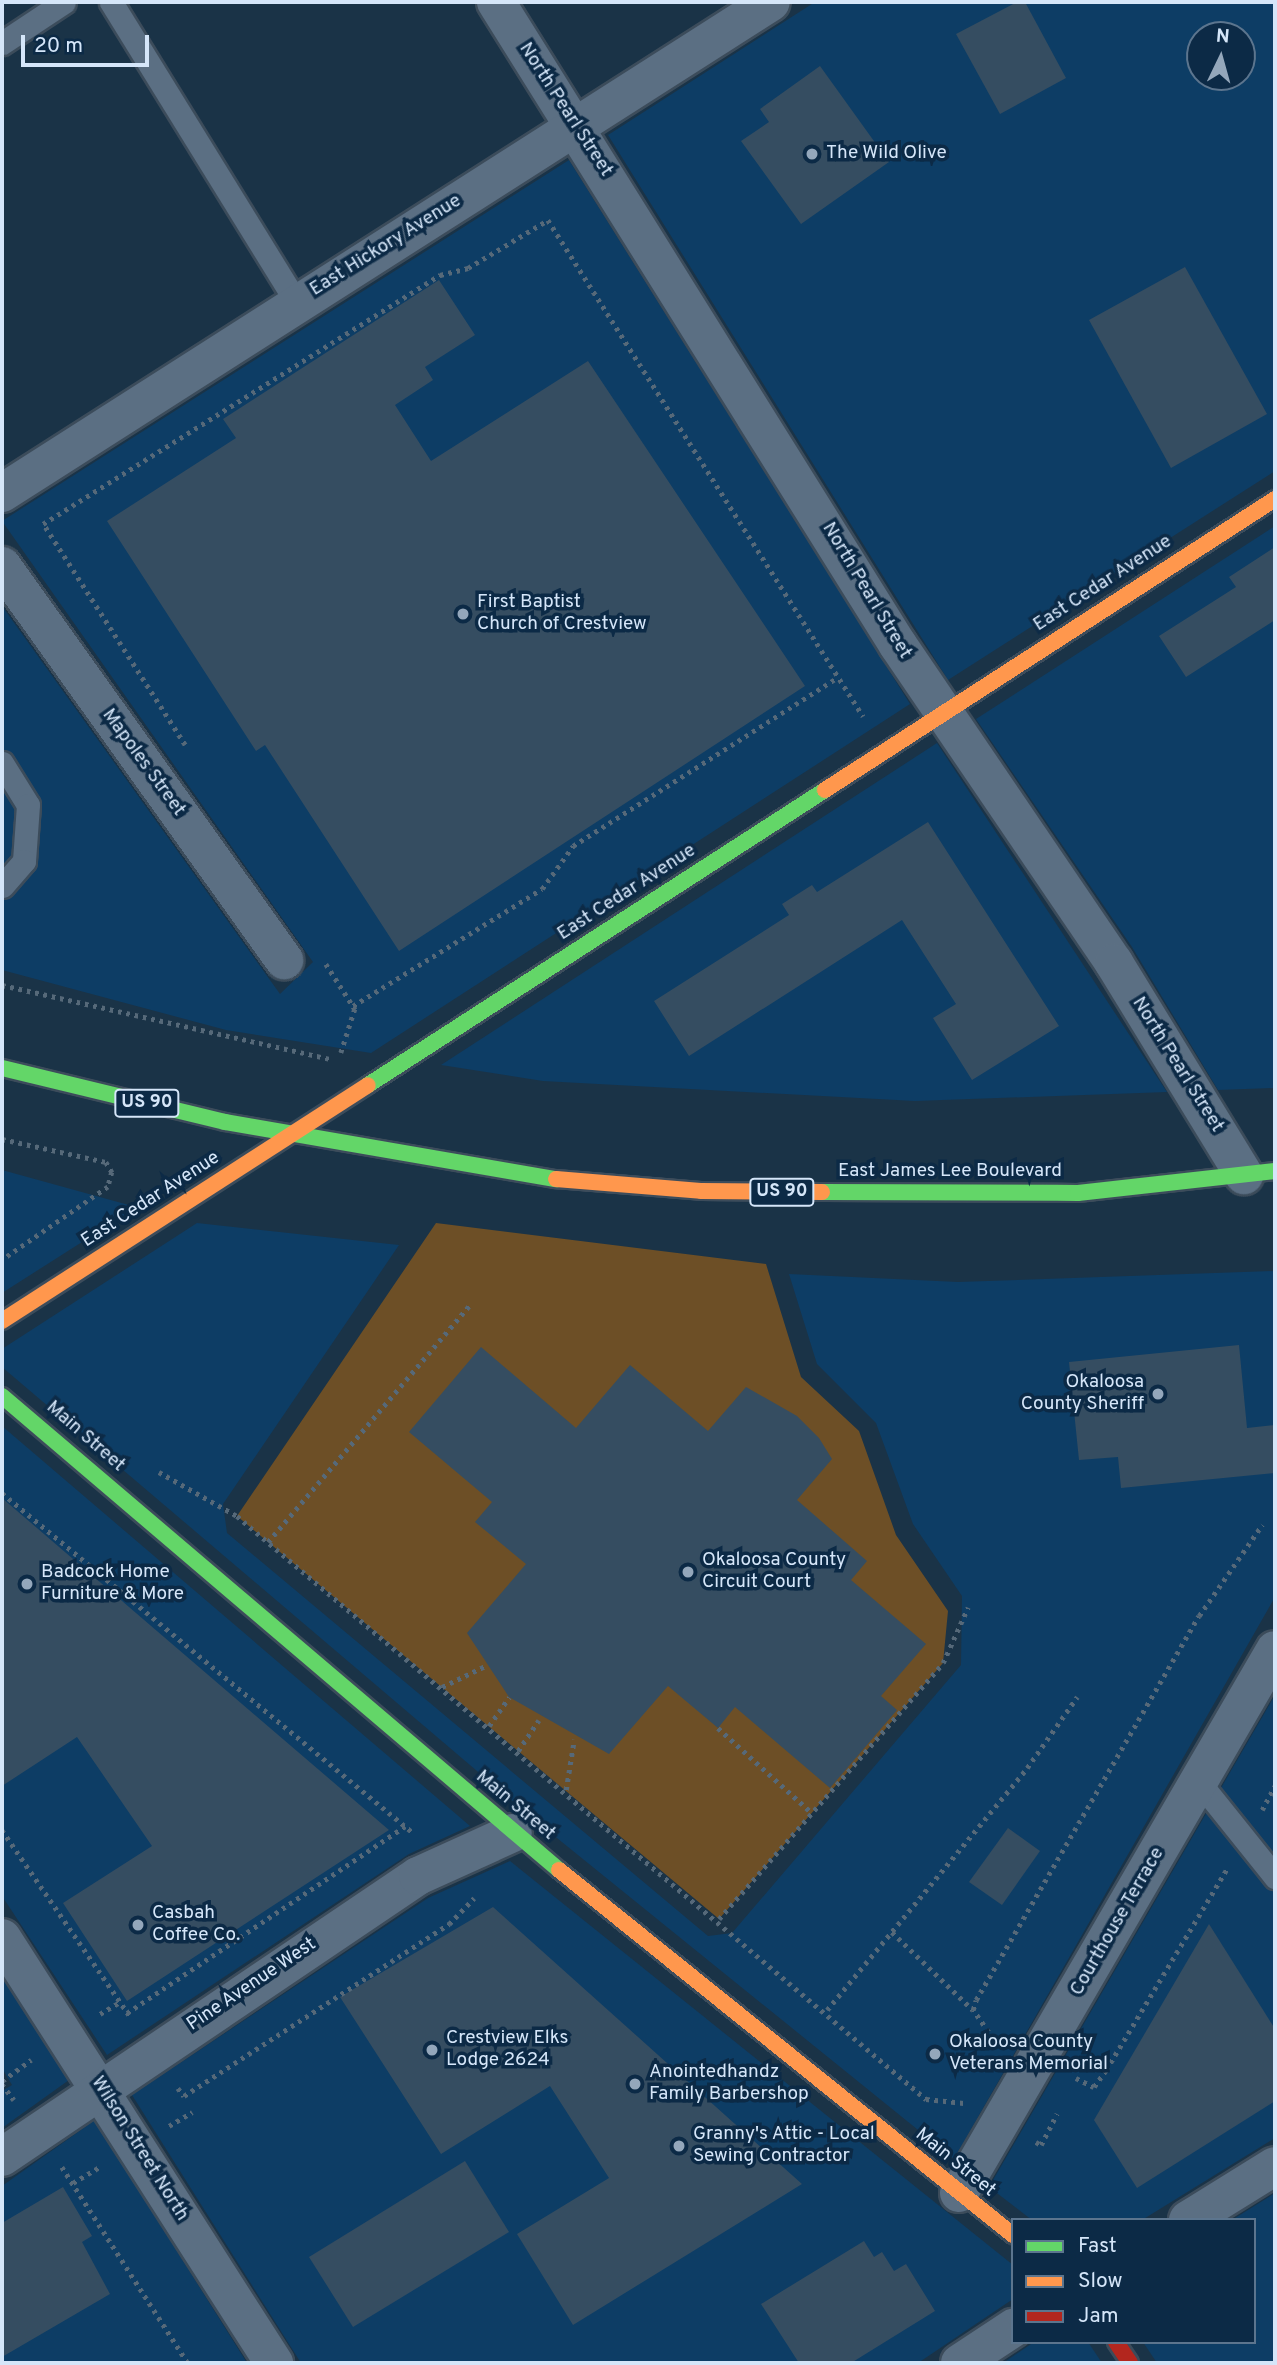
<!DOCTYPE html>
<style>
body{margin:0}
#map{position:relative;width:1277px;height:2365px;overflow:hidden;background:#1a3347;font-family:Overpass,sans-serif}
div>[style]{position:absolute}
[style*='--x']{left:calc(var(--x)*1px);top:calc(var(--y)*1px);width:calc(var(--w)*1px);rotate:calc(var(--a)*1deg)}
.built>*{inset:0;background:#0d3d65}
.green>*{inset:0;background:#6d4f26}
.building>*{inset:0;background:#354d61}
.path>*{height:4.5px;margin-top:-2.25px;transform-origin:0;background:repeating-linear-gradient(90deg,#566979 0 3.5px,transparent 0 8.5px)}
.roads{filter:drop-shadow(2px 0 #3c4c5b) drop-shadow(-2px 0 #3c4c5b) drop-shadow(0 2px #3c4c5b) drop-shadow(0 -2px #3c4c5b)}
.lane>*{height:23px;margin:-11.5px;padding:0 11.5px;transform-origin:11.5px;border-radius:11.5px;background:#5b6f83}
.street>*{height:38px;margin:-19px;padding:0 19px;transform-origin:19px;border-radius:19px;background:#5b6f83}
.fast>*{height:16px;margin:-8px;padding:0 8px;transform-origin:8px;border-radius:8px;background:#63d668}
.slow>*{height:16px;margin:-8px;padding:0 8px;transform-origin:8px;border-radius:8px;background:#ff974d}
.jam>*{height:16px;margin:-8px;padding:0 8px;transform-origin:8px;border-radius:8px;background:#b3261e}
.dots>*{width:19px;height:19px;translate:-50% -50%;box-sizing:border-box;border:4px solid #0c2a46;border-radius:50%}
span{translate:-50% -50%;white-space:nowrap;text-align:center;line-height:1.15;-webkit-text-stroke:7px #0c2a46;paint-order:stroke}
.shield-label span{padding:2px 5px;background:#0c2a46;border:2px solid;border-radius:5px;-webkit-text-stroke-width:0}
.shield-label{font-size:18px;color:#d5e6f9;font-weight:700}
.street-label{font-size:19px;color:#d5e6f9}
.poi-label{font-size:19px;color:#d5e6f9}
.left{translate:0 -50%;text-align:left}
.right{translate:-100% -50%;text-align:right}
.frame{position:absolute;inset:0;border:4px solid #d5e6f9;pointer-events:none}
.legend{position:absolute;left:1011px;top:2218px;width:245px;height:126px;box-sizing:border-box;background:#0c2a46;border:2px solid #5c758e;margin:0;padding:9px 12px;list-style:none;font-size:21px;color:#d5e6f9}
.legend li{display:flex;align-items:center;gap:14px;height:35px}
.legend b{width:35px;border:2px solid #5c758e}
.north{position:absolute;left:1186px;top:21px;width:70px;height:70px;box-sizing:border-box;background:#0c2a46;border:2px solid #5c758e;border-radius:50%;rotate:5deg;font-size:19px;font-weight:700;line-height:28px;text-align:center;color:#d5e6f9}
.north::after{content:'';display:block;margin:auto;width:24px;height:32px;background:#94a7bb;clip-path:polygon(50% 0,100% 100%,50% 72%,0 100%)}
.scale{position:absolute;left:21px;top:35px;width:128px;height:32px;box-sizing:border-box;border:4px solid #d5e6f9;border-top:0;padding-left:9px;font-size:21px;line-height:24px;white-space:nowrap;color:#d5e6f9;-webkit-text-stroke:5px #0c2a46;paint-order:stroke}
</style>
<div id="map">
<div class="built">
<div style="clip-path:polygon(evenodd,815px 2px,1275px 2px,1275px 471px,948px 680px,608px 135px,815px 2px,1200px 35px,1242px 35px,1242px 77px,1200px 77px,1200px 35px)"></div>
<div style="clip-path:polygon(569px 160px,910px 704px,371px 1053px,226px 1030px,2px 970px,2px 606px,280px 994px,313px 962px,2px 521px)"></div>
<div style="clip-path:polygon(1275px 526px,1275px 1088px,1218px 1090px,1132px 947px,976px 719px)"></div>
<div style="clip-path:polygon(937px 743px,1167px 1092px,915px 1101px,543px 1081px,441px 1065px)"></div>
<div style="clip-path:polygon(2px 1170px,136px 1207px,137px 1207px,2px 1293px)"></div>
<div style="clip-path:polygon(197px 1223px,399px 1245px,223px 1504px,227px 1533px,708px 1936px,732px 1933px,961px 1665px,962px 1596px,913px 1524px,876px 1423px,817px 1364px,789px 1274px,958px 1282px,1275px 1271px,1275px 1597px,954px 2159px,531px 1817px,526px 1801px,517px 1805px,2px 1367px,2px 1349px)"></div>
<div style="clip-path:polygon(2px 1426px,470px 1826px,409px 1854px,107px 2055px,2px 1896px)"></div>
<div style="clip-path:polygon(1275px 1695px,1275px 2138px,1142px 2220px,1032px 2220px,989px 2187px)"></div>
<div style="clip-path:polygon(510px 1861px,1013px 2265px,1013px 2299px,918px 2363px,301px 2363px,132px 2095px,428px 1898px)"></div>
<div style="clip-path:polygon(2px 1978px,69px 2080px,2px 2128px,2px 2091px,12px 2085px,2px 2068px)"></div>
<div style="clip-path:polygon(95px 2120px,247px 2363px,2px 2363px,2px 2186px)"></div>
<div style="clip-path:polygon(1275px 2193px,1275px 2363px,1157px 2363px,1143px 2342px,1254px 2342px,1254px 2220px,1232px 2220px)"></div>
<div style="clip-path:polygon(1034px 2342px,1088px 2342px,1102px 2363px,1003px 2363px)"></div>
</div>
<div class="green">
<div style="clip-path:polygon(436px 1223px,766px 1264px,801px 1377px,859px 1431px,896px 1535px,948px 1611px,943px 1663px,719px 1919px,237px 1516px)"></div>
</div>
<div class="building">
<div style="clip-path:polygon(1017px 2px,1025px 2px,1066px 78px,1000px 114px,956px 34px)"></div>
<div style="clip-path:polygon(820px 66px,889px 162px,801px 224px,741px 141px,769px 122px,760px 109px)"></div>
<div style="clip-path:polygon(1185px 267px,1267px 414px,1171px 468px,1089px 320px)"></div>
<div style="clip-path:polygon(439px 280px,475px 335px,425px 367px,433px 380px,395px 405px,431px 461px,588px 361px,805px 686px,399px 951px,265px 745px,256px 751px,107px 521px,236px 438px,223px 419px)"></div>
<div style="clip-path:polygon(1275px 547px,1275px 620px,1186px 677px,1159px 636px,1236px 587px,1229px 577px)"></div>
<div style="clip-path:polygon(928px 822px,1059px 1026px,972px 1080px,933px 1018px,956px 1004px,902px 920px,689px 1056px,654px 1001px,789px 915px,782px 904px,812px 885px,817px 892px)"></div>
<div style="clip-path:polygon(1239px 1345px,1247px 1428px,1275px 1425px,1275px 1473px,1121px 1488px,1118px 1457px,1079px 1460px,1069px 1362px)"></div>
<div style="clip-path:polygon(481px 1347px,576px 1428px,630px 1365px,708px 1431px,746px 1387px,797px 1416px,819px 1438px,832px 1459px,797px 1500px,867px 1561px,851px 1580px,926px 1644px,881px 1696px,897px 1710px,830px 1788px,735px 1707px,718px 1728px,668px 1686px,609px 1754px,509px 1697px,467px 1633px,526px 1564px,475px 1522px,492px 1502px,409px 1432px)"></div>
<div style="clip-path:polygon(2px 1498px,389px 1830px,127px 2001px,63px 1903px,152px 1846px,77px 1737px,2px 1786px)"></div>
<div style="clip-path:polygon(1008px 1828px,1040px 1851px,1002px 1905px,969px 1882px)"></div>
<div style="clip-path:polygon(493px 1907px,802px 2184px,573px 2325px,517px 2234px,609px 2178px,550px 2086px,441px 2154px,340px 1997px)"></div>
<div style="clip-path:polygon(1209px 1924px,1275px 2029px,1275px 2101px,1137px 2188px,1094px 2120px)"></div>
<div style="clip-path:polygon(465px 2161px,509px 2232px,353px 2327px,309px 2257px)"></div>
<div style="clip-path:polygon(63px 2187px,92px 2236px,82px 2242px,110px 2294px,2px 2357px,2px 2223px)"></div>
<div style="clip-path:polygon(864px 2241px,874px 2257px,882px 2252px,894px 2271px,906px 2264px,935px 2311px,851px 2363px,799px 2363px,761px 2304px)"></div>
</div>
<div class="path">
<div style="--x:185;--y:745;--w:263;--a:-122.7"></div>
<div style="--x:43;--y:524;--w:469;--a:-32.1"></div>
<div style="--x:440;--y:275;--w:29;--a:-14"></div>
<div style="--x:468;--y:268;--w:93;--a:-31"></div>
<div style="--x:548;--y:220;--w:588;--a:57.58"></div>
<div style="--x:326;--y:964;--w:54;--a:57.2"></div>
<div style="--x:355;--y:1009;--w:46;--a:107.7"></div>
<div style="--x:2;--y:985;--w:337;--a:12.7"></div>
<div style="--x:353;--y:1006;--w:222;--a:-31.8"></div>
<div style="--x:542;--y:889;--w:53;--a:-54.2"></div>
<div style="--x:573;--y:846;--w:314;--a:-32.5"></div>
<div style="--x:2;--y:1139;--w:107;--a:12.5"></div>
<div style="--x:106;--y:1162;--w:12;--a:59"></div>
<div style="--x:112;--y:1172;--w:16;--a:105"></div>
<div style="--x:108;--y:1187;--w:129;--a:145.4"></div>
<div style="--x:159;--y:1472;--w:90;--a:29.4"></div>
<div style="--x:237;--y:1516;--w:903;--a:40.24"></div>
<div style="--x:926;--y:2099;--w:38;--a:6"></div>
<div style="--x:2;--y:1493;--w:532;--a:39.58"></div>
<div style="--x:268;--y:1542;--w:310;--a:-49.6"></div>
<div style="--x:442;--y:1687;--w:48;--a:-26"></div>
<div style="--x:489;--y:1726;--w:35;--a:-55"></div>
<div style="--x:718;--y:1728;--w:127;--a:42.1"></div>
<div style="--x:518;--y:1751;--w:37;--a:-56"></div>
<div style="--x:566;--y:1790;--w:51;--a:-80.9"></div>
<div style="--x:1262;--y:1810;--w:27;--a:-62"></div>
<div style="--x:2;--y:1830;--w:229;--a:55.5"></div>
<div style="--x:719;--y:1919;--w:340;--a:-48.8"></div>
<div style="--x:943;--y:1663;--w:61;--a:-65.9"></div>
<div style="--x:892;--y:1932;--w:112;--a:43.9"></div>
<div style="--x:827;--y:2010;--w:314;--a:-50.4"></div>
<div style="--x:1027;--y:1768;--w:87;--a:-54.8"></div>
<div style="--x:127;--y:2013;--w:335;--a:-33.9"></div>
<div style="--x:100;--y:2014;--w:23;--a:-31"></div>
<div style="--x:998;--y:2046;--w:44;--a:-124.8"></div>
<div style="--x:973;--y:2010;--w:10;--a:-73"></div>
<div style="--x:976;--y:2000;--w:444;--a:-59.9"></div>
<div style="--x:1199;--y:1616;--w:111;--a:-55.3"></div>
<div style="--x:1076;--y:2078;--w:20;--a:27"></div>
<div style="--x:1094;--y:2087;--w:21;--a:-55"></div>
<div style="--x:1106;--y:2070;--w:235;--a:-59"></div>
<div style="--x:2;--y:2081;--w:36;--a:-36"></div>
<div style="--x:2;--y:2084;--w:20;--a:53"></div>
<div style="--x:178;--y:2088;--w:10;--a:53"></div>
<div style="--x:184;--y:2096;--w:316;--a:-33"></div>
<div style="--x:449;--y:1924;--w:36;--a:-46"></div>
<div style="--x:169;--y:2126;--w:27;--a:-31"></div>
<div style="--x:1036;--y:2142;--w:6;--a:31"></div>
<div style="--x:1041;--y:2145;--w:35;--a:-63"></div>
<div style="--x:62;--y:2167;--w:233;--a:57.3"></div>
<div style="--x:73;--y:2183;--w:33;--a:-31"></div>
</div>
<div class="roads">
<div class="lane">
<div style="--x:111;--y:2;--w:352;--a:58.3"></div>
<div style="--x:2;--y:43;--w:74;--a:-33.5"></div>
<div style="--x:2;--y:763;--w:49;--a:58.2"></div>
<div style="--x:28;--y:805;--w:56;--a:94.1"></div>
<div style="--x:24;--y:861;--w:33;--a:131"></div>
<div style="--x:1199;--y:1782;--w:122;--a:51.3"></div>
</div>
<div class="street">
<div style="--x:496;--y:2;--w:758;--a:57.99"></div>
<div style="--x:898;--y:645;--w:384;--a:55.8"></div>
<div style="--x:1114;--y:963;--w:249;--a:58.5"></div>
<div style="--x:2;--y:493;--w:912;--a:-32.56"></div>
<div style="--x:2;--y:566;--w:485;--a:54.4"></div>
<div style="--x:2;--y:1938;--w:505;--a:57.38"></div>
<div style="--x:2;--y:2157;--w:502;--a:-34.04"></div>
<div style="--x:418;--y:1876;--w:104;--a:-24.4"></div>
<div style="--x:959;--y:2193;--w:628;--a:-59.8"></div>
<div style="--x:1188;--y:2220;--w:102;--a:-31.8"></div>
<div style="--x:960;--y:2363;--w:64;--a:-33.4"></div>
</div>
<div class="fast">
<div style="--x:2;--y:1068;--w:229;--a:13.6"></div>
<div style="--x:225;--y:1122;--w:336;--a:9.8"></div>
<div style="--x:368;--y:1085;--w:544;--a:-32.84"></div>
<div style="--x:822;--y:1192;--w:256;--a:0.2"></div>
<div style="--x:1078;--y:1193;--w:198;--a:-6.4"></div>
<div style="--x:2;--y:1396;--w:731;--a:40.4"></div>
</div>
<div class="slow">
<div style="--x:825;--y:790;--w:536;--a:-32.89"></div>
<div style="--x:556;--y:1179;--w:145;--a:4.7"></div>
<div style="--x:701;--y:1191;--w:121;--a:0.5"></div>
<div style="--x:2;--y:1321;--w:435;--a:-32.8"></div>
<div style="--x:559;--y:1870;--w:583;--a:38.8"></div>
</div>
<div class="jam">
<div style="--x:1116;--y:2342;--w:25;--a:56"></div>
</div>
</div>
<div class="dots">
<div style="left:812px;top:154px;background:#94a7bb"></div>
<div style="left:463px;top:614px;background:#94a7bb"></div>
<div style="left:1158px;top:1394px;background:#94a7bb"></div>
<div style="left:688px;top:1572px;background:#94a7bb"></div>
<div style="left:27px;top:1584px;background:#94a7bb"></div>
<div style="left:138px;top:1925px;background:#94a7bb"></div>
<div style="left:432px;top:2050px;background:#94a7bb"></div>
<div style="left:935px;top:2054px;background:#94a7bb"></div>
<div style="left:635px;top:2084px;background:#94a7bb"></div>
<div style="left:679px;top:2146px;background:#94a7bb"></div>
</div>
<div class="shield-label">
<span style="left:147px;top:1103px">US 90</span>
<span style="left:782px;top:1192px">US 90</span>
</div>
<div class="street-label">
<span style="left:565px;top:110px;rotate:57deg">North Pearl Street</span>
<span style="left:386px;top:246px;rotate:-32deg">East Hickory Avenue</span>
<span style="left:1103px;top:584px;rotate:-33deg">East Cedar Avenue</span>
<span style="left:866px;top:591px;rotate:59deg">North Pearl Street</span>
<span style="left:143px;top:763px;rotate:54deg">Mapoles Street</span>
<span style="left:627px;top:893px;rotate:-33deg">East Cedar Avenue</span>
<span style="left:1177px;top:1065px;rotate:58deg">North Pearl Street</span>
<span style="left:950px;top:1172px">East James Lee Boulevard</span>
<span style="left:151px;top:1200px;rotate:-33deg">East Cedar Avenue</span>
<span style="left:85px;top:1437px;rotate:41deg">Main Street</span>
<span style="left:515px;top:1806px;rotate:40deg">Main Street</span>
<span style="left:1118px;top:1922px;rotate:-60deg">Courthouse Terrace</span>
<span style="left:252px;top:1985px;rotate:-34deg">Pine Avenue West</span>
<span style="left:139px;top:2149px;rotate:58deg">Wilson Street North</span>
<span style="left:955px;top:2163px;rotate:39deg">Main Street</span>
</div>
<div class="poi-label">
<span class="left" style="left:826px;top:154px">The Wild Olive</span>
<span class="left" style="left:477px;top:614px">First Baptist<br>Church of Crestview</span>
<span class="right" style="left:1144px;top:1394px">Okaloosa<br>County Sheriff</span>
<span class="left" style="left:702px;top:1572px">Okaloosa County<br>Circuit Court</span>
<span class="left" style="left:41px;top:1584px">Badcock Home<br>Furniture &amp; More</span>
<span class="left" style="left:152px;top:1925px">Casbah<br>Coffee Co.</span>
<span class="left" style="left:446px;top:2050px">Crestview Elks<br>Lodge 2624</span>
<span class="left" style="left:949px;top:2054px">Okaloosa County<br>Veterans Memorial</span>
<span class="left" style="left:649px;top:2084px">Anointedhandz<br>Family Barbershop</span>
<span class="left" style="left:693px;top:2146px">Granny's Attic - Local<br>Sewing Contractor</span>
</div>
<div class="frame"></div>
<ul class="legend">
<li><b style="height:9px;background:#63d668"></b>Fast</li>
<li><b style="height:9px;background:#ff974d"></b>Slow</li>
<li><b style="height:9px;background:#b3261e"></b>Jam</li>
</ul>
<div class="north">N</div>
<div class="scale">20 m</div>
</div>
